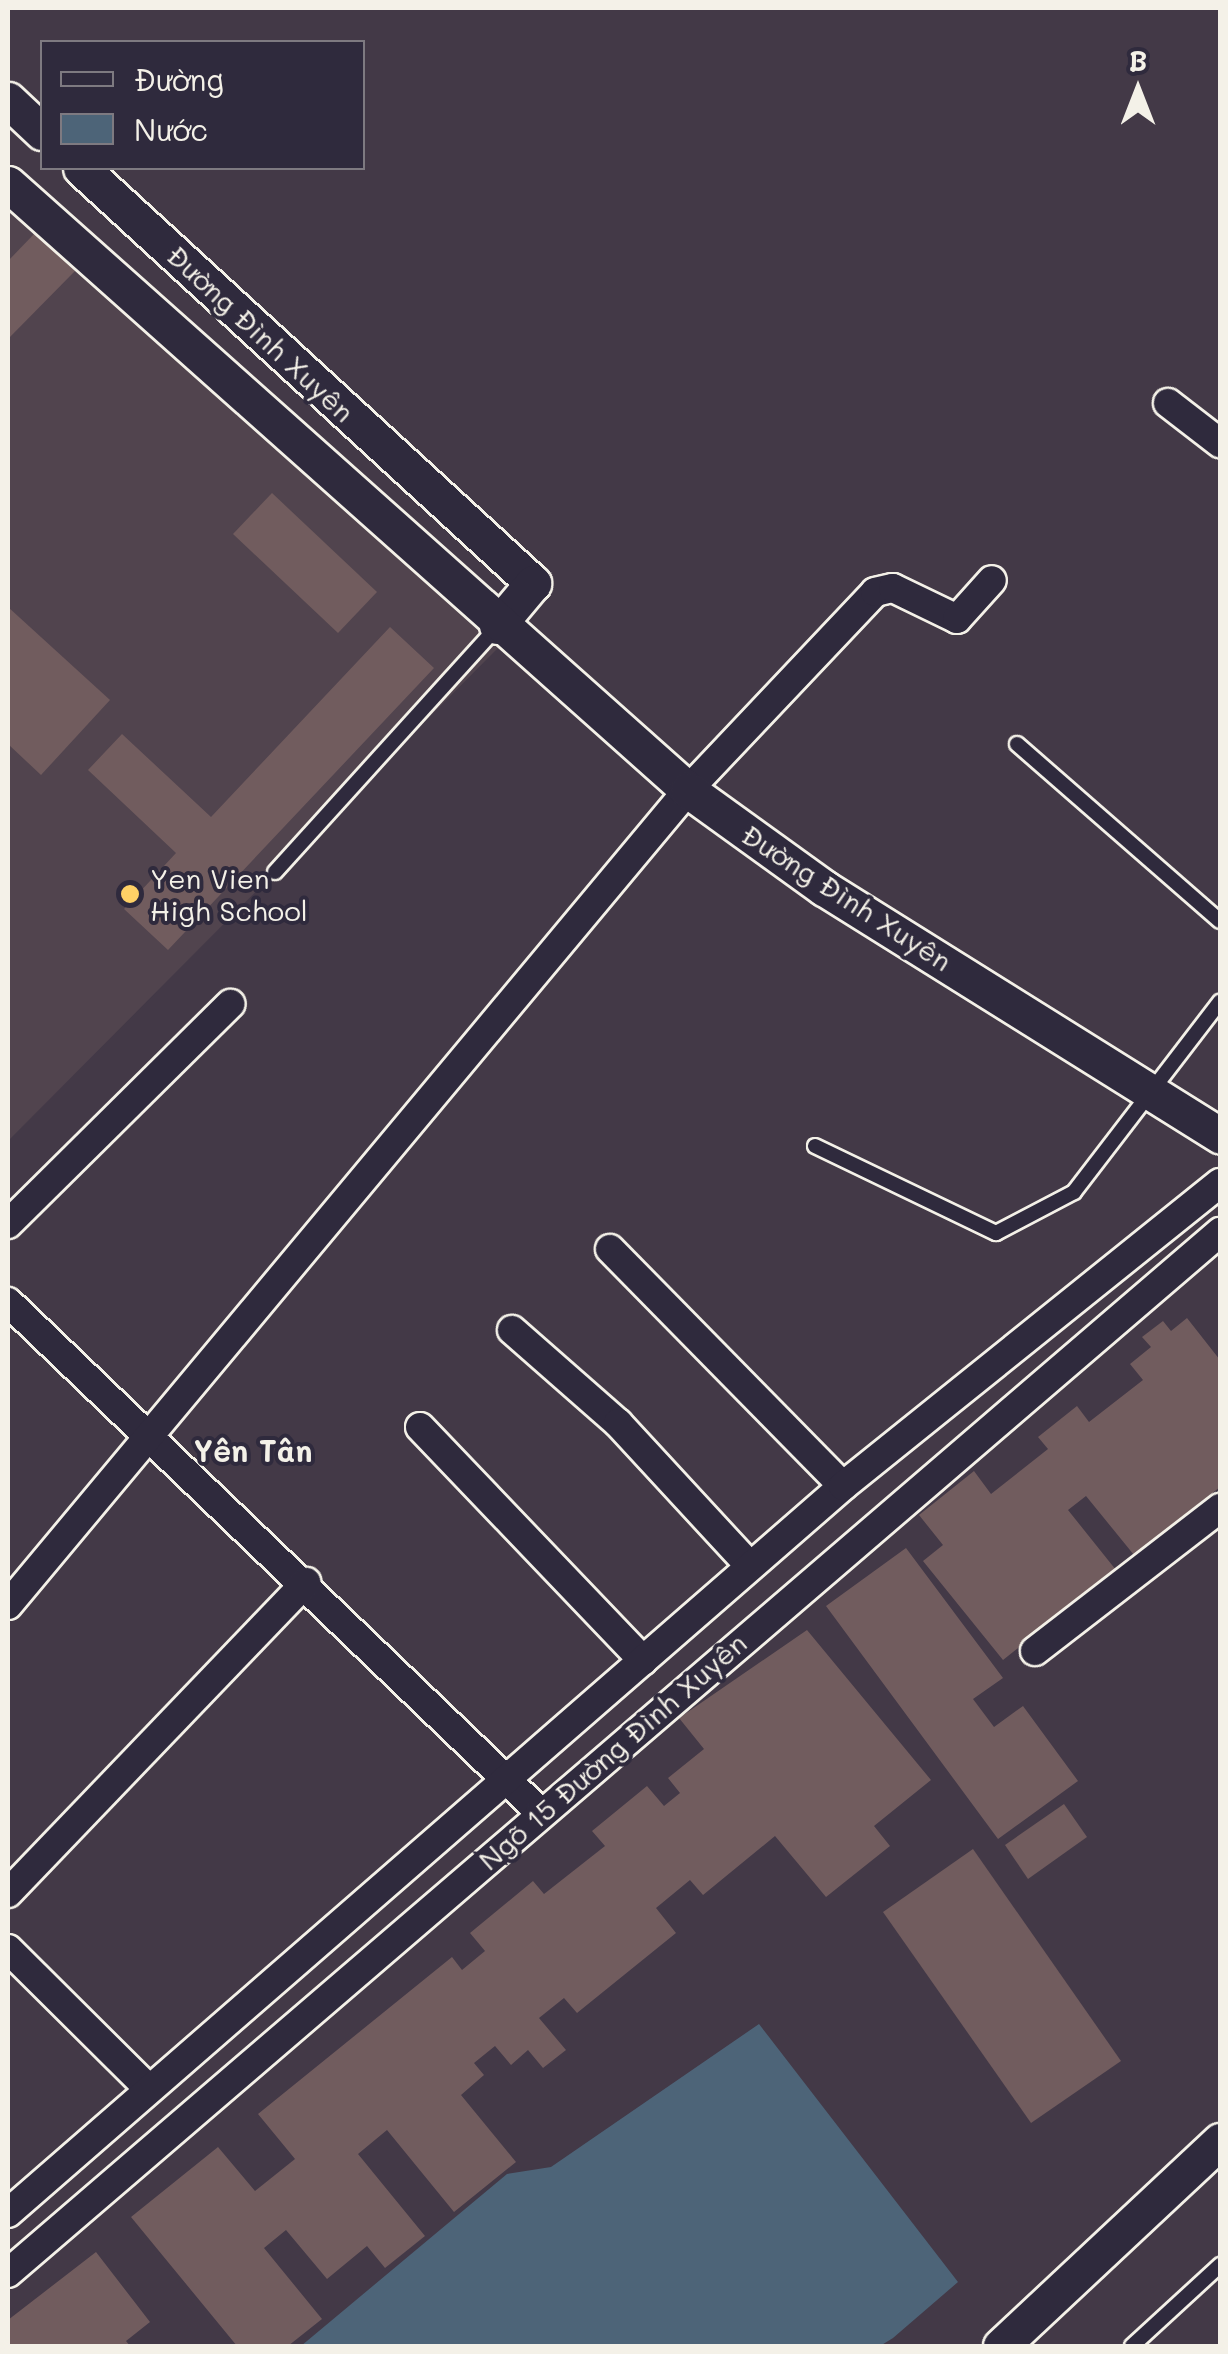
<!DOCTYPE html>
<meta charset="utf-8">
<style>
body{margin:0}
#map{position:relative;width:1228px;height:2354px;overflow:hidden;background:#433947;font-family:Mali,sans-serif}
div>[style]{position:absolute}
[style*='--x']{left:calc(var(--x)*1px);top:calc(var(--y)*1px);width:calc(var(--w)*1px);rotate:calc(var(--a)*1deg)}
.built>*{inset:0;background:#51444e}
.water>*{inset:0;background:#4d6478}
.building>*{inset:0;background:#715c5e}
.roads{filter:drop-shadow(2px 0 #f4f1e8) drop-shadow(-2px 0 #f4f1e8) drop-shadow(0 2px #f4f1e8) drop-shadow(0 -2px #f4f1e8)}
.service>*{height:14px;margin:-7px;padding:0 7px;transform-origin:7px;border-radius:7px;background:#2f2a3d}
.minor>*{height:28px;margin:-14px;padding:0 14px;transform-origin:14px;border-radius:14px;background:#2f2a3d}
.tertiary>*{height:35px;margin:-17.5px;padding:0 17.5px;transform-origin:17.5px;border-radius:17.5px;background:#2f2a3d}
.dots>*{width:28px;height:28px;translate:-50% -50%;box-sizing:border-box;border:5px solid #2f2a3d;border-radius:50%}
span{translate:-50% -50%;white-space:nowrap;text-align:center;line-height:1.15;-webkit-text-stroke:8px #2f2a3d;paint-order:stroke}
.street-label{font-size:28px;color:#f4f1e8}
.poi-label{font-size:28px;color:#f4f1e8}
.left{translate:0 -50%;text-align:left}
.neighbourhood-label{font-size:30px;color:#f4f1e8;font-weight:700}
.frame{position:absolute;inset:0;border:10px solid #f4f1e8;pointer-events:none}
.legend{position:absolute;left:40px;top:40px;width:325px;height:130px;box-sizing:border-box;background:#2f2a3d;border:2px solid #7e7a81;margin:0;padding:12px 18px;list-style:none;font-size:30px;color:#f4f1e8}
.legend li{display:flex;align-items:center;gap:20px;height:50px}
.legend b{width:50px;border:2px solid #7e7a81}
.north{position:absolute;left:1088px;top:40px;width:100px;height:100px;-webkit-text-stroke:8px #2f2a3d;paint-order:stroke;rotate:0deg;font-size:28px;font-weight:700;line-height:40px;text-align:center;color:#f4f1e8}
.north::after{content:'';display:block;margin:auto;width:35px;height:45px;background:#f4f1e8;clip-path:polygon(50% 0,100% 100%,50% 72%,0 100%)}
</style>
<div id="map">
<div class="built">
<div style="clip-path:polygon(8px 205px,498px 648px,8px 1141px)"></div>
</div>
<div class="water">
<div style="clip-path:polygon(759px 2024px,958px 2282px,893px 2338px,880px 2346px,301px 2346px,507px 2174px,551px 2167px)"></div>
</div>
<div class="building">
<div style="clip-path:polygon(35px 233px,75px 271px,8px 339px,8px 261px)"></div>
<div style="clip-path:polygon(272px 493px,377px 592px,338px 633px,233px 534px)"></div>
<div style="clip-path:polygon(8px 607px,110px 700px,41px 775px,8px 744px)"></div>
<div style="clip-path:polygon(390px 627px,434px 668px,168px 950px,124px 909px,176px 853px,88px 770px,122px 734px,211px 817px)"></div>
<div style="clip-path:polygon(1187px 1318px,1220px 1360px,1220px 1487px,1134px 1555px,1086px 1496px,1068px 1510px,1116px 1570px,1003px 1660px,923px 1561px,943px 1545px,919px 1515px,974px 1471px,991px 1494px,1048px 1449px,1038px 1437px,1077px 1406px,1089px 1422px,1143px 1380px,1130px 1364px,1151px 1347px,1142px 1337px,1163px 1321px,1171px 1331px)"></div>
<div style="clip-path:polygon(906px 1548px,1003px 1678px,973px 1699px,994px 1727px,1023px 1706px,1078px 1781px,998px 1839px,826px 1606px)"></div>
<div style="clip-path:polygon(807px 1630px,931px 1780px,874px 1826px,890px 1846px,826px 1897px,775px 1836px,703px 1895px,690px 1880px,656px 1908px,676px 1933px,577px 2013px,564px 1998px,539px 2018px,566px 2050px,543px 2068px,528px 2050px,511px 2065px,495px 2046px,474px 2063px,484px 2075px,461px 2095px,516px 2162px,454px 2212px,387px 2130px,358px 2154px,425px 2236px,385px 2268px,367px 2246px,327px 2279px,286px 2230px,264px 2248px,322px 2319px,288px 2346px,237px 2346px,131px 2217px,218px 2147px,255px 2191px,295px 2159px,258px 2114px,452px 1957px,462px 1970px,485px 1951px,470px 1933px,533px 1881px,544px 1894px,605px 1846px,592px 1831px,647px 1786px,664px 1806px,680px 1793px,668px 1778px,704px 1749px,679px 1718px)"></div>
<div style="clip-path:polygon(1064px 1804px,1087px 1837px,1028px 1879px,1005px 1845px)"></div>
<div style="clip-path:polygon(973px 1849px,1121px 2061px,1031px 2123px,883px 1912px)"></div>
<div style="clip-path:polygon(96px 2252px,150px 2322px,126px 2341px,130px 2346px,8px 2346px,8px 2320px)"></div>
</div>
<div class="roads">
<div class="service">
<div style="--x:1017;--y:744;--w:269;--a:41.1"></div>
<div style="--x:275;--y:872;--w:331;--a:-47.8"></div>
<div style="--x:815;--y:1146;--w:201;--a:25.7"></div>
<div style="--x:996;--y:1233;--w:88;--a:-27.7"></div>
<div style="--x:1074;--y:1192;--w:240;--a:-52.5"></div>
<div style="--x:1132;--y:2346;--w:120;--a:-42.6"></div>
</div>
<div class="minor">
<div style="--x:1168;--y:403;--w:66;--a:37.6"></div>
<div style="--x:8;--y:1224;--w:313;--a:-44.7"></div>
<div style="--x:610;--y:1249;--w:332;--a:45.5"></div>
<div style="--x:8;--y:1302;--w:738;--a:43.79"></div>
<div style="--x:512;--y:1330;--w:141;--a:41.3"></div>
<div style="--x:618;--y:1423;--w:195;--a:47.3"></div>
<div style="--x:420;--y:1427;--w:323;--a:46.3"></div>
<div style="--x:8;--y:1605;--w:1061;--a:-50.16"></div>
<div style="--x:688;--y:790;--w:272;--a:-46.6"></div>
<div style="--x:875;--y:592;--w:18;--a:-13"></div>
<div style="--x:893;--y:588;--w:71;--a:25.8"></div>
<div style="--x:957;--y:619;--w:52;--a:-48.1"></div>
<div style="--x:1035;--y:1651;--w:234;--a:-37.7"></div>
<div style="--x:8;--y:1893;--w:431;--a:-46.2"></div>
<div style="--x:8;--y:1949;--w:196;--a:44.8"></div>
<div style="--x:8;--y:2213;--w:1107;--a:-41.04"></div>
<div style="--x:843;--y:1486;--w:484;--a:-38.8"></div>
<div style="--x:8;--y:2273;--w:1598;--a:-40.66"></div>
</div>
<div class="tertiary">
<div style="--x:8;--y:100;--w:47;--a:43.3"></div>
<div style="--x:81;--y:168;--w:614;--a:42.56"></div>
<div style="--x:533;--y:583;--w:56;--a:129.9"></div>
<div style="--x:8;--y:184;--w:911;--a:41.71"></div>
<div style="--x:688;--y:790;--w:168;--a:35.8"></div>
<div style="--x:824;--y:888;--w:467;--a:32"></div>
<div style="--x:1001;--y:2346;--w:300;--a:-43.1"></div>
</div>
</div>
<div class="dots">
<div style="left:130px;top:894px;background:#ffd166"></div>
</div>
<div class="street-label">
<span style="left:261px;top:333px;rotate:43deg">Đường Đình Xuyên</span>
<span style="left:847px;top:897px;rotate:33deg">Đường Đình Xuyên</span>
<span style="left:612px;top:1751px;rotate:-41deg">Ngõ 15 Đường Đình Xuyên</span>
</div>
<div class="poi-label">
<span class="left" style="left:150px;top:894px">Yen Vien<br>High School</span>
</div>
<div class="neighbourhood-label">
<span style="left:253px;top:1450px">Yên Tân</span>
</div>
<div class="frame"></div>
<ul class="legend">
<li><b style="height:12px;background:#2f2a3d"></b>Đường</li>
<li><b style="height:28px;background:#4d6478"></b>Nước</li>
</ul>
<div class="north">B</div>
</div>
